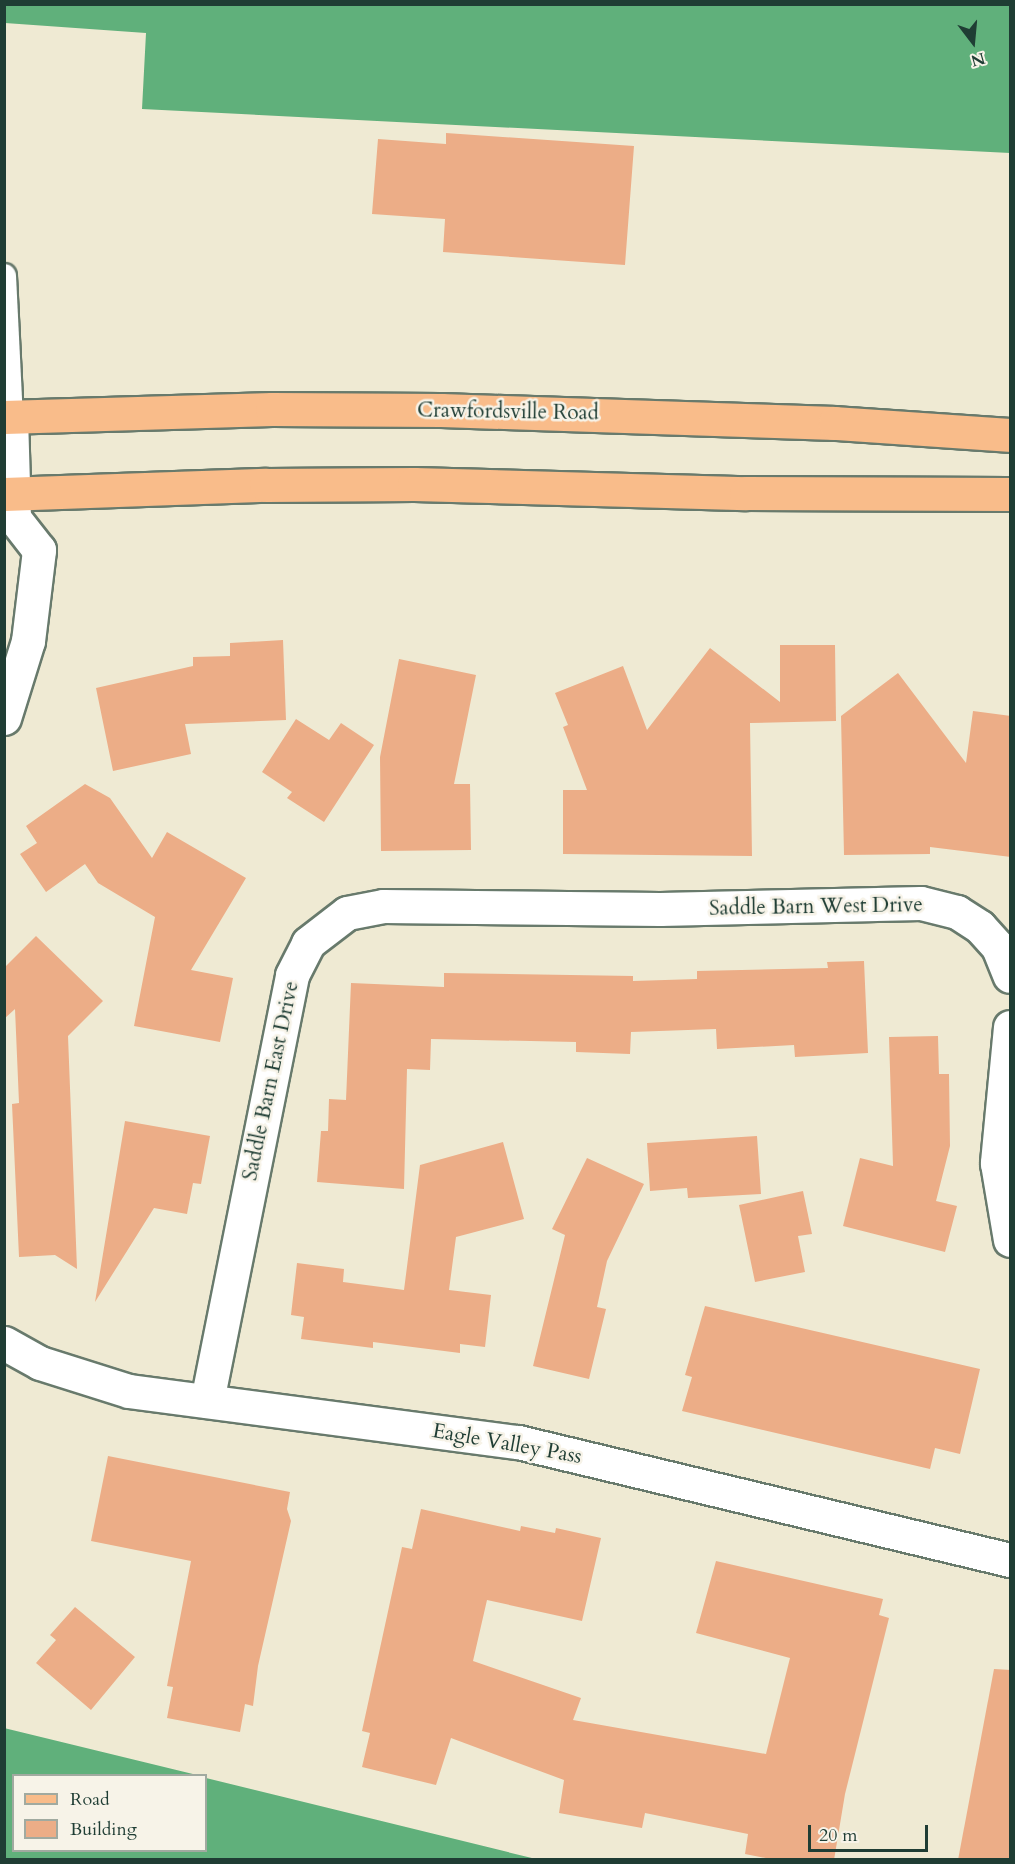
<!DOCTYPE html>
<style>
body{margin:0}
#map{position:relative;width:1015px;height:1864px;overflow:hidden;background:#efead3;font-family:Cardo,serif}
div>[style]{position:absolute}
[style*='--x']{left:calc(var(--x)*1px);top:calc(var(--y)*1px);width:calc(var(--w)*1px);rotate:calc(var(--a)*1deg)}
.forest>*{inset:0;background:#60b07b}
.building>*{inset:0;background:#ecad87}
.roads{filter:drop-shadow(2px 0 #687a6c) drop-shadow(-2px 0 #687a6c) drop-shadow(0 2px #687a6c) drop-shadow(0 -2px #687a6c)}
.lane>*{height:24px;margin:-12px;padding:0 12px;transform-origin:12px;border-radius:12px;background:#fff}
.street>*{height:33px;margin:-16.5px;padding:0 16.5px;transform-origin:16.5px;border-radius:16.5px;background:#fff}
.primary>*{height:33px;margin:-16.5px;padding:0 16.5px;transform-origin:16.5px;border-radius:16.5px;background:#f9bc8a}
span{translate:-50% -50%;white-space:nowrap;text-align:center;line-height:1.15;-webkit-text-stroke:5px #f7f3e8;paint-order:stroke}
.street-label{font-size:21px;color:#1f3d34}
.frame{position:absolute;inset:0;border:6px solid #1f3d34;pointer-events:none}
.legend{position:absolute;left:12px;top:1774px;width:195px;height:78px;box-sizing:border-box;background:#f7f3e8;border:2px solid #a1aaa0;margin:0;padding:8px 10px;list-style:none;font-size:18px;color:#1f3d34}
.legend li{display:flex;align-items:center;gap:12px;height:30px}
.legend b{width:30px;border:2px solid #a1aaa0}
.north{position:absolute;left:943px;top:12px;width:60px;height:60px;-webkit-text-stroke:4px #f7f3e8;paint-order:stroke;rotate:164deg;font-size:16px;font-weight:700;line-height:24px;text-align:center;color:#1f3d34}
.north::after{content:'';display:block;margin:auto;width:21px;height:27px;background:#1f3d34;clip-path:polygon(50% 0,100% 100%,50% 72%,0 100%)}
.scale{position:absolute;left:808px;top:1825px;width:120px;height:27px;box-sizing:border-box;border:3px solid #1f3d34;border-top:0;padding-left:8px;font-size:18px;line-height:21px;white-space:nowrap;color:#1f3d34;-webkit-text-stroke:4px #f7f3e8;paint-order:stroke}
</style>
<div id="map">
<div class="forest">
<div style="clip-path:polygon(4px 5px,1010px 5px,1010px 153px,142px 109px,146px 33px,5px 23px)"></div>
<div style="clip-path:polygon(4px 1728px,197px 1775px,14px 1776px,14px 1850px,206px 1850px,206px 1778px,536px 1859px,5px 1859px)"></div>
</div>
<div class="building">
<div style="clip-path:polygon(446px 133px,634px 146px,625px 265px,443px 252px,445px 219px,372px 214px,378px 139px,446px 144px)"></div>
<div style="clip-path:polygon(283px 640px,286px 720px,185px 724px,191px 754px,113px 771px,96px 688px,193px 666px,193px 657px,230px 656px,230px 643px)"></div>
<div style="clip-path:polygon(780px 645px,835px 645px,836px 721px,750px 723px,752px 856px,563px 854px,563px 790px,587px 790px,563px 727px,568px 725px,555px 693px,623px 666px,647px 730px,710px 648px,780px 702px)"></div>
<div style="clip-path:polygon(399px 659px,476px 675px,454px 784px,470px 784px,471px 850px,381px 851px,380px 757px)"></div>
<div style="clip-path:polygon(898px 673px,966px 763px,973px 711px,1011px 716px,1011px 857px,930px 847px,930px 854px,844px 855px,841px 716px)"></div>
<div style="clip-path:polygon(296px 719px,329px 740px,341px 723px,374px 745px,324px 822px,287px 798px,292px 792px,262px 772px)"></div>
<div style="clip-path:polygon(85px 784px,110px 798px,152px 858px,167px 832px,246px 878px,191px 970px,233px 978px,220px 1042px,134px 1026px,155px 917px,98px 883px,85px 864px,46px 892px,20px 854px,37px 843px,26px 826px)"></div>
<div style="clip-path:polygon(36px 936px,103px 1001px,68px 1036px,77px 1269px,55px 1255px,19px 1257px,12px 1104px,19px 1103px,15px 1009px,4px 1019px,4px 968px)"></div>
<div style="clip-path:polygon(864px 961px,868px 1053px,795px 1057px,794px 1045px,717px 1049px,716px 1029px,631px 1032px,630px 1054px,576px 1052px,576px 1042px,431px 1039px,430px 1070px,407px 1069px,404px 1189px,317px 1182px,321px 1131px,328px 1131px,329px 1099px,346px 1100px,351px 983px,444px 987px,444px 973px,633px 976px,633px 981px,697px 979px,697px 971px,828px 968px,827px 962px)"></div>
<div style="clip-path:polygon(938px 1036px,939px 1074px,949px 1074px,950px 1146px,936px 1201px,957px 1206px,945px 1252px,843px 1226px,860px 1158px,893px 1166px,889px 1037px)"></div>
<div style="clip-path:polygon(125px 1121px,210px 1136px,201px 1184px,193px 1183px,187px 1214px,154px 1208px,95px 1302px)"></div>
<div style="clip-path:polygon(757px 1136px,761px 1194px,688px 1198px,687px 1188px,650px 1191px,647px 1143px)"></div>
<div style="clip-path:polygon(503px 1142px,524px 1219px,456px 1237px,449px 1290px,491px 1295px,485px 1347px,460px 1344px,460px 1353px,373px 1342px,373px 1348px,301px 1339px,304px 1317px,291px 1315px,297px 1263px,344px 1269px,343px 1282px,404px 1290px,420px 1165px)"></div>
<div style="clip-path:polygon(587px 1158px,644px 1184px,607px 1261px,597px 1307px,606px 1309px,589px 1379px,533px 1366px,565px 1235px,552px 1229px)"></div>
<div style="clip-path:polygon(803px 1191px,812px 1234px,798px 1236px,805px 1272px,755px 1282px,739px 1205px)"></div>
<div style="clip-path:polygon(705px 1306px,980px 1369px,960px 1454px,935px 1448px,930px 1469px,682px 1411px,692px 1377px,685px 1375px)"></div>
<div style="clip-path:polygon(108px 1456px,290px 1492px,287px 1509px,291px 1521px,258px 1666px,253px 1706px,245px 1704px,240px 1732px,167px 1718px,173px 1687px,167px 1686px,191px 1561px,91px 1541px)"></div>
<div style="clip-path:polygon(421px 1509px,520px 1531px,521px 1526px,555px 1533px,556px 1528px,601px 1538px,582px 1621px,487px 1600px,473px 1661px,581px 1698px,573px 1720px,766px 1754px,790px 1658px,696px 1633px,716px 1561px,883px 1599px,879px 1615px,889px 1618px,845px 1794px,834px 1860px,776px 1860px,745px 1854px,748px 1834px,645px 1813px,642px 1828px,559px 1813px,564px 1780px,451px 1738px,436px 1785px,362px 1767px,370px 1733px,362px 1731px,402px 1547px,412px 1549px)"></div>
<div style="clip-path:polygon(75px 1607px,135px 1657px,91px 1710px,36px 1663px,56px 1640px,50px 1635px)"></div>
<div style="clip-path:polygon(994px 1669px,1011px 1670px,1011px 1860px,958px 1860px)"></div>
</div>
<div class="roads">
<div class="lane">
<div style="--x:4;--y:276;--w:141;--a:87.2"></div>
</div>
<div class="street">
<div style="--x:4;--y:718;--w:81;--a:-72.7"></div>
<div style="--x:28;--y:641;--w:92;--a:-83.1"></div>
<div style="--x:39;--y:550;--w:41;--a:-128"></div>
<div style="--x:14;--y:518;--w:101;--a:-91.7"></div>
<div style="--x:1010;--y:1027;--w:137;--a:95.5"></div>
<div style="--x:997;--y:1163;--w:78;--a:80.4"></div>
<div style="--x:4;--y:1343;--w:41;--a:29.1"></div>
<div style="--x:40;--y:1363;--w:93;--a:17.5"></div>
<div style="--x:129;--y:1391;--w:392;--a:7.5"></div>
<div style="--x:518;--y:1442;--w:506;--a:13.49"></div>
<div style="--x:207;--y:1401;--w:434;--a:-78.7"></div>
<div style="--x:292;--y:975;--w:36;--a:-63"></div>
<div style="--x:308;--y:943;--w:49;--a:-37.6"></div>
<div style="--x:347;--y:913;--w:37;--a:-11"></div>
<div style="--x:383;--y:906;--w:277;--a:0.6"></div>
<div style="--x:660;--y:909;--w:261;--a:-1.3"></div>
<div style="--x:921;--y:903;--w:37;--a:14"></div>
<div style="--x:957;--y:912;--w:27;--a:33"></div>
<div style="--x:980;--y:927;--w:27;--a:48"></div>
<div style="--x:998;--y:947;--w:31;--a:68"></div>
</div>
<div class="primary">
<div style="--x:4;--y:417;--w:268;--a:-1.7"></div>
<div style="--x:272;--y:409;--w:169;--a:0.3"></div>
<div style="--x:441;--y:410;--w:394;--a:1.9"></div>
<div style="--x:835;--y:423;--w:175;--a:3.9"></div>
<div style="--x:4;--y:494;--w:262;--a:-2"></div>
<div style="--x:266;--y:485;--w:148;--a:-0.4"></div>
<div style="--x:414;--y:484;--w:332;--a:1.6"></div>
<div style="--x:746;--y:493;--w:264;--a:0.2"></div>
</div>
</div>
<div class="street-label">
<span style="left:508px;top:412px;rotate:1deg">Crawfordsville Road</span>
<span style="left:816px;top:907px;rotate:-1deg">Saddle Barn West Drive</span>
<span style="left:271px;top:1081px;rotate:-78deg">Saddle Barn East Drive</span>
<span style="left:507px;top:1444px;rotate:10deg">Eagle Valley Pass</span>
</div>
<div class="frame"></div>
<ul class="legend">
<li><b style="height:8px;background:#f9bc8a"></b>Road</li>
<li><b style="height:16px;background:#ecad87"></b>Building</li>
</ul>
<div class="north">N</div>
<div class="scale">20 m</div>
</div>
